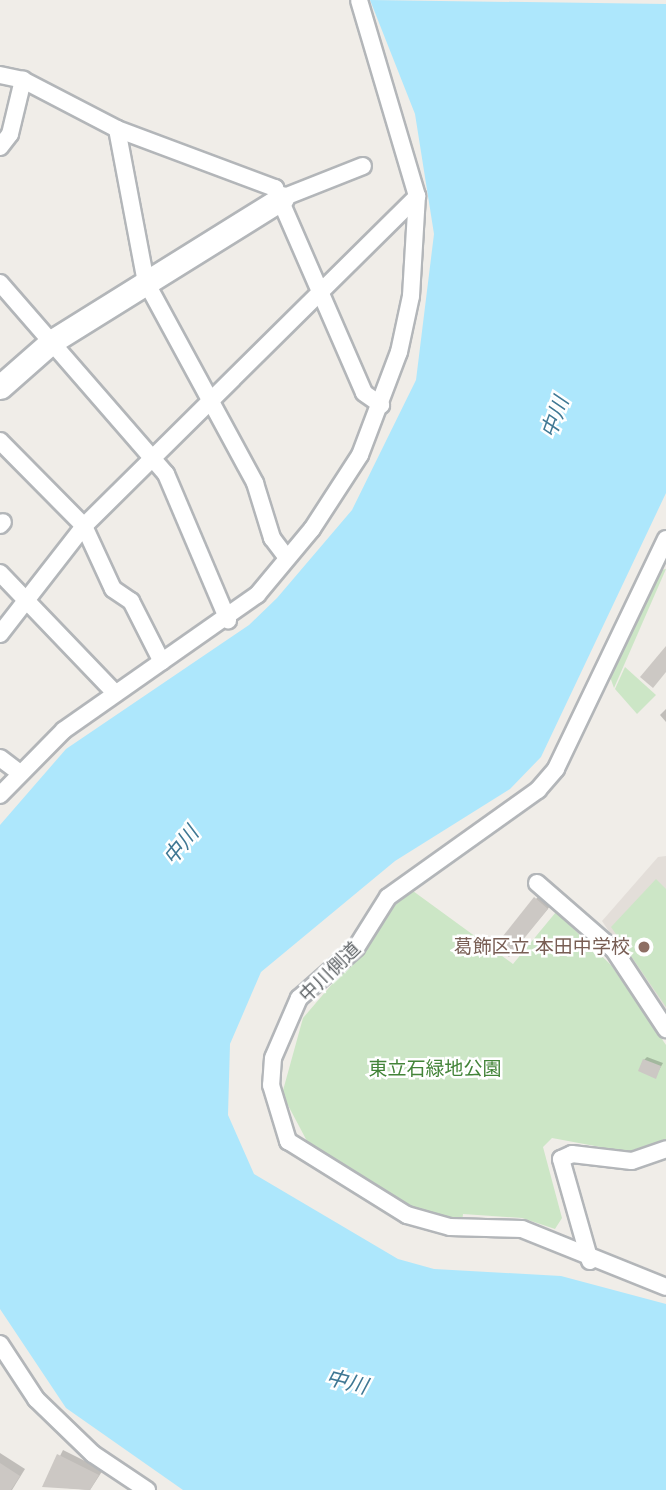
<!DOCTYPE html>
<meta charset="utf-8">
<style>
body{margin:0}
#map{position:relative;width:666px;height:1490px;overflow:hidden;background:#f0ede8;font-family:Quicksand,"Noto Sans JP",sans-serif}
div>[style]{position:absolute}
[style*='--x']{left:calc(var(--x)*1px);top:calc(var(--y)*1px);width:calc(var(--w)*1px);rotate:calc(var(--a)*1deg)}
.education>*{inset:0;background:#e3ded9}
.green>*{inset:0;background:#cce6c6}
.water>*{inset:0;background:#ade7fc}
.shadow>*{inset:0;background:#0003}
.building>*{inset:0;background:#ccc8c4}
.roads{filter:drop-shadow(2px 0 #b3b6b9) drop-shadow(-2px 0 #b3b6b9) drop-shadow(0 2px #b3b6b9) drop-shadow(0 -2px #b3b6b9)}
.street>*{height:16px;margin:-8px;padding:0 8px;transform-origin:8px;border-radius:8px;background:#fff}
.secondary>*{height:23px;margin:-11.5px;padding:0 11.5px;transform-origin:11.5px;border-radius:11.5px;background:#fff}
.dots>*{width:19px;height:19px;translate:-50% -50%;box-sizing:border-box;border:4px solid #fff;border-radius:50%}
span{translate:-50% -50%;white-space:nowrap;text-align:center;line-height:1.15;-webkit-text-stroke:5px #fff;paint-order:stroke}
.education-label{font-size:19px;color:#785e54}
.right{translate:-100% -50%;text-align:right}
.street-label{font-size:19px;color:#5f6467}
.park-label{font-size:19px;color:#438439}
.water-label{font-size:21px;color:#3f7894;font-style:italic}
</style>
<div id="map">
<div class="education">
<div style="clip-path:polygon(666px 856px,666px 1016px,602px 921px,658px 857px)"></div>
</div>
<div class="green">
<div style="clip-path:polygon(666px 569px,614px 688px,609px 674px,657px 571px)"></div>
<div style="clip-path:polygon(625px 667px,656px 695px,637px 714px,615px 689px)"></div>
<div style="clip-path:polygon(656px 879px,666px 889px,666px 1007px,611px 927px)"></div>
<div style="clip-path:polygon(413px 891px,513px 964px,556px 912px,611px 965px,666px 1045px,666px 1139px,627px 1152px,552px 1138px,543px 1147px,562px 1218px,555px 1229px,522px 1218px,463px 1214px,462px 1222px,452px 1221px,417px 1210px,308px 1143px,282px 1094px,303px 1018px,369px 941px,391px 903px)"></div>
</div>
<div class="water">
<div style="clip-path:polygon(370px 0,666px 4px,666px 493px,541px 757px,510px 789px,395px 861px,261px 972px,230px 1044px,228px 1115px,254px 1174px,398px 1259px,434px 1269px,561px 1276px,666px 1304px,666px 1490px,183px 1490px,66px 1408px,0 1309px,0 825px,66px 749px,249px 625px,277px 598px,352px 510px,416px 380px,434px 234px,415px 114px)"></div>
</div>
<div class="shadow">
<div style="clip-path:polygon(666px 709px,666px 722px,660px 715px)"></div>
<div style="clip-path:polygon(545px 889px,557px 898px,509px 955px,536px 899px)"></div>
<div style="clip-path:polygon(647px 1057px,663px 1063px,655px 1077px,644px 1060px)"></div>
<div style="clip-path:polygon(63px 1450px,103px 1470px,90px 1490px,45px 1486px)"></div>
<div style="clip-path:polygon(0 1453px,25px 1469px,12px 1490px,0 1490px)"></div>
</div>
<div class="building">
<div style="clip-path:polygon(666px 646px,666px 672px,653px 688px,640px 677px)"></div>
<div style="clip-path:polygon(534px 897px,548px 909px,509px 957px,495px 946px)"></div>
<div style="clip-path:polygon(643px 1059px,661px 1066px,656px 1079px,638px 1071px)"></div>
<div style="clip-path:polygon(57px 1454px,99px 1475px,90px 1490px,42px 1487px)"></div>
<div style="clip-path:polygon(0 1463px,20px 1476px,11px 1490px,0 1490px)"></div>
</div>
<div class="roads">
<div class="street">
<div style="--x:0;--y:75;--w:24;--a:12"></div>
<div style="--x:23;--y:80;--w:106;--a:27.5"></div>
<div style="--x:117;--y:129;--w:169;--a:20.5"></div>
<div style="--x:275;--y:188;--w:223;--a:66.5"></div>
<div style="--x:364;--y:393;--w:21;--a:35"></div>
<div style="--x:117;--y:129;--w:156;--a:79.3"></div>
<div style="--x:146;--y:282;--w:229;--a:61.5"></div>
<div style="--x:255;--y:483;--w:58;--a:72.8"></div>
<div style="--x:272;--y:538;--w:25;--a:53"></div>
<div style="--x:0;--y:147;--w:16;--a:-52"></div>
<div style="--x:10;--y:134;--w:56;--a:-76.5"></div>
<div style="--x:282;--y:198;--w:87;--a:-21.6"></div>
<div style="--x:0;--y:283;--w:253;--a:49"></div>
<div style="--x:166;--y:474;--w:159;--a:67"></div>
<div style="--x:0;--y:441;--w:120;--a:45.3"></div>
<div style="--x:84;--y:526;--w:69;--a:65.3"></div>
<div style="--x:113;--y:589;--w:22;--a:34"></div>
<div style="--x:131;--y:601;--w:68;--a:63.1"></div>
<div style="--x:0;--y:525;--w:4;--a:-45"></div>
<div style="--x:666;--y:539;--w:255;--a:115.6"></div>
<div style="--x:556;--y:769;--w:28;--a:131"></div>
<div style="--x:538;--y:790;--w:184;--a:144.5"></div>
<div style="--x:388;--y:897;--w:60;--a:122.1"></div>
<div style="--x:356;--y:948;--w:76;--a:138.7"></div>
<div style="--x:299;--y:998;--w:65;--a:113.4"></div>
<div style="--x:273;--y:1058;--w:27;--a:94"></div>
<div style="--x:271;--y:1085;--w:59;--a:73.1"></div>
<div style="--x:288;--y:1141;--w:140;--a:31.9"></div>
<div style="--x:407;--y:1215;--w:45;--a:15.6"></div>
<div style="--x:450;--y:1227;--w:72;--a:1.6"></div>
<div style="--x:522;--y:1229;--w:155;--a:21.9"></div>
<div style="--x:0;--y:573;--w:166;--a:46.2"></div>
<div style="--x:0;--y:634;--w:137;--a:-52.1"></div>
<div style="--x:84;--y:526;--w:469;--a:-44.7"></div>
<div style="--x:0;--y:758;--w:21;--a:37"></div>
<div style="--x:0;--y:795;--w:91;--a:-45.4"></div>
<div style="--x:64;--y:730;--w:236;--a:-35"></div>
<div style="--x:257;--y:595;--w:86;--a:-50.2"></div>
<div style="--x:312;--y:529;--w:88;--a:-57"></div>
<div style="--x:360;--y:455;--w:110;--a:-69.3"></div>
<div style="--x:399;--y:352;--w:57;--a:-77.9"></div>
<div style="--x:411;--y:296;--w:100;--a:-86.6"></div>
<div style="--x:417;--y:196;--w:204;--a:-106.5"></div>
<div style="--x:537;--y:883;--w:102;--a:41"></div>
<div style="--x:614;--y:950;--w:95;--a:56.6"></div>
<div style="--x:590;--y:1261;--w:106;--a:-105.9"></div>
<div style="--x:561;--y:1159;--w:12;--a:-24"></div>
<div style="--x:572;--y:1154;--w:60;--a:6.7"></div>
<div style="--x:632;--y:1161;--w:36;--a:-19"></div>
<div style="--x:0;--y:1344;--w:66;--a:56.8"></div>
<div style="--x:36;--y:1399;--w:79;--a:44"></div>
<div style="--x:93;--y:1454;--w:65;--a:33.7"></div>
</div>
<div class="secondary">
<div style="--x:0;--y:387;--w:68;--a:-41.4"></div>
<div style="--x:51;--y:342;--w:272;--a:-31.9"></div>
</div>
</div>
<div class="dots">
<div style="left:644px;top:947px;background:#8d6e63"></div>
</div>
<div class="education-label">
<span class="right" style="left:630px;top:947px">葛飾区立 本田中学校</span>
</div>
<div class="street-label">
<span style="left:330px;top:972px;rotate:-44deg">中川側道</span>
</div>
<div class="park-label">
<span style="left:435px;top:1069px">東立石緑地公園</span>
</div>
<div class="water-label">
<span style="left:554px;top:417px;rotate:-70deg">中川</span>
<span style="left:180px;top:845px;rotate:-51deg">中川</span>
<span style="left:347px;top:1381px;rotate:14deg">中川</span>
</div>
</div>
